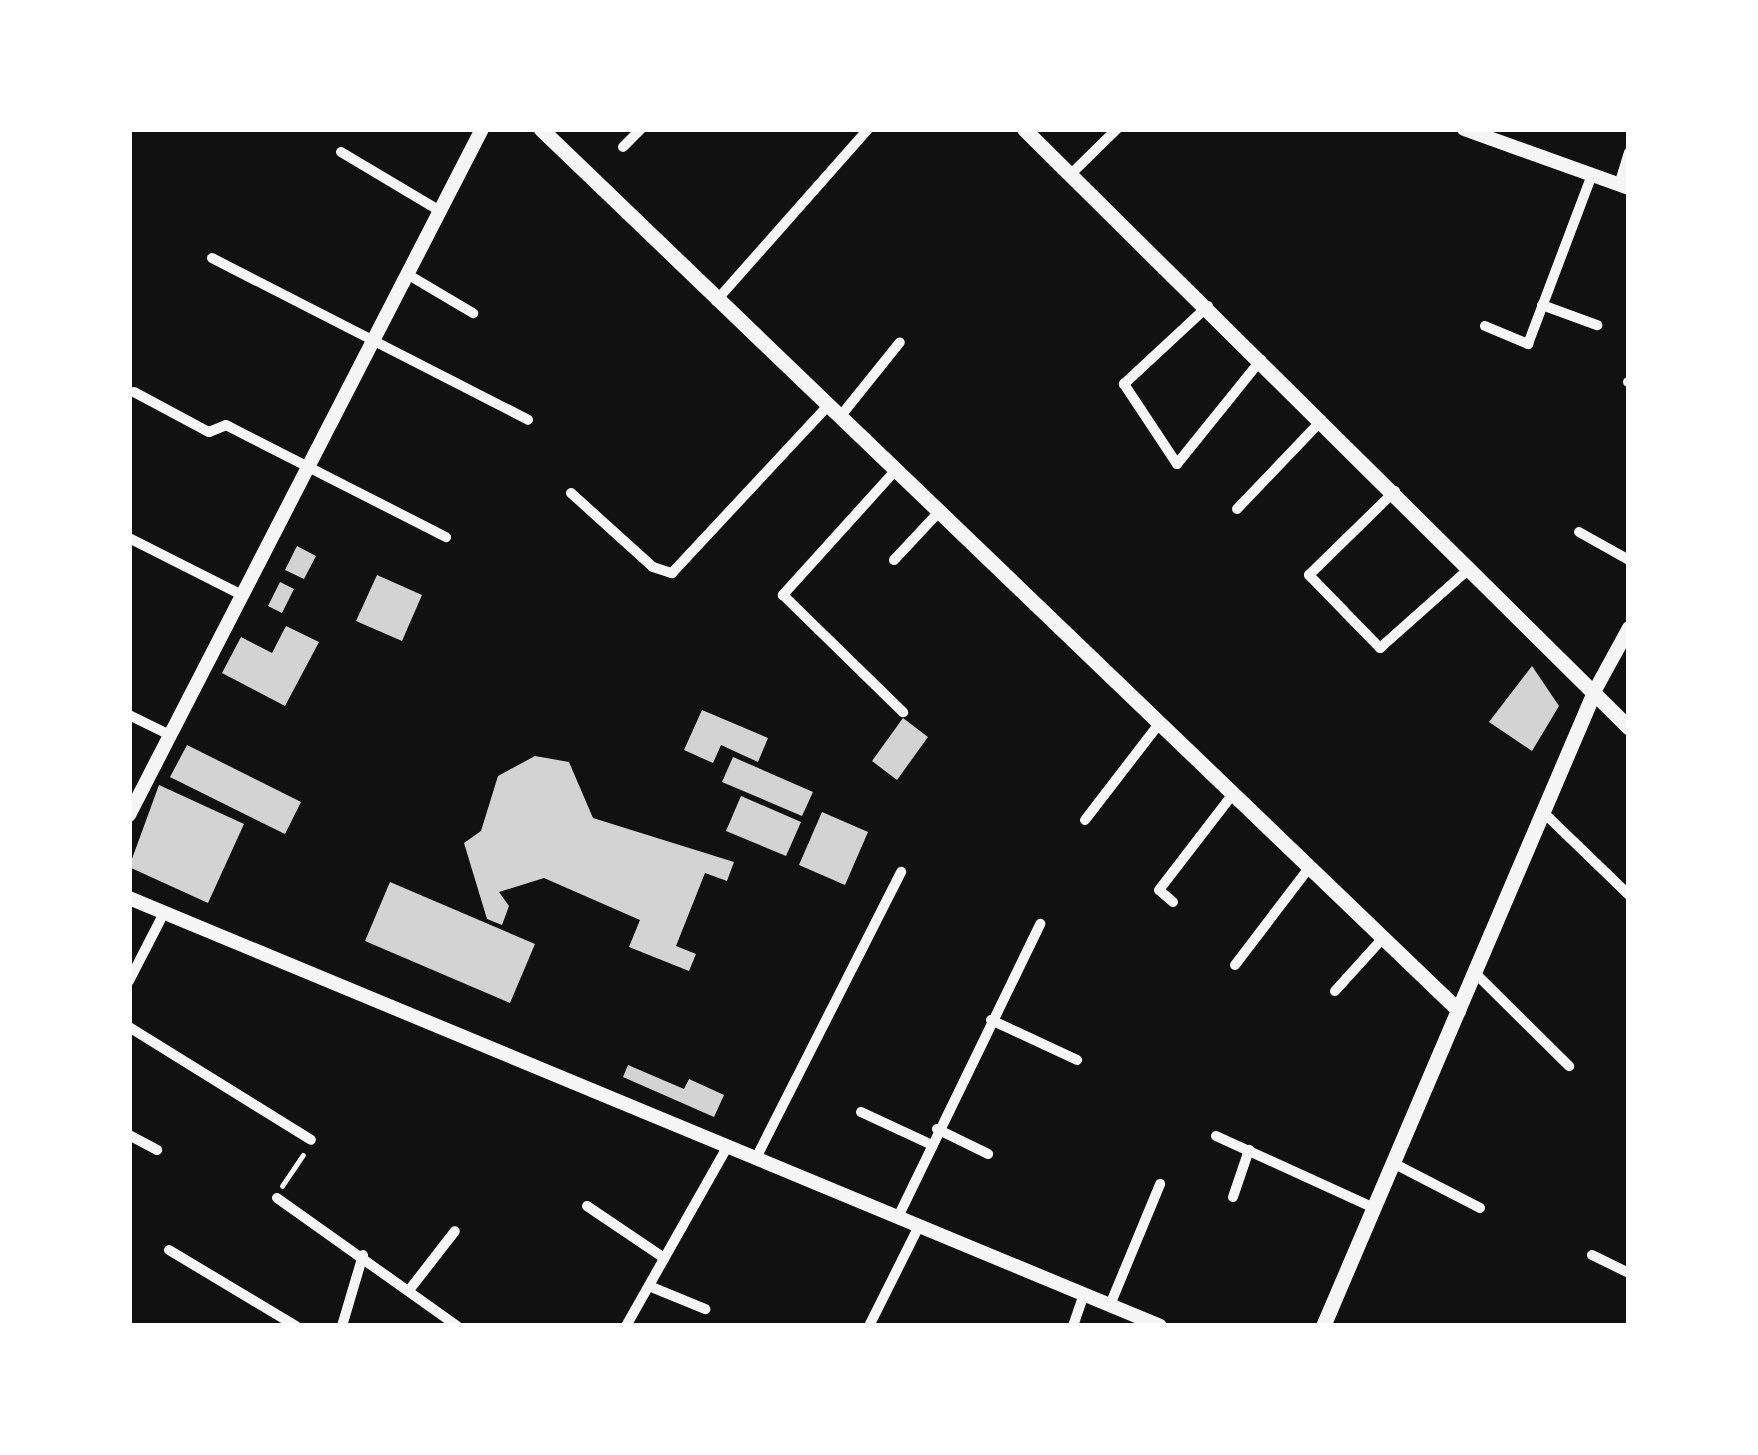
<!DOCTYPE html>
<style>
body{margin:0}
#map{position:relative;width:1758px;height:1455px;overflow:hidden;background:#111;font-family:Karla,sans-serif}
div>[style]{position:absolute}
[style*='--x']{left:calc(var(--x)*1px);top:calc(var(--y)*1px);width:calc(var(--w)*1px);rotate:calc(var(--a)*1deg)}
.building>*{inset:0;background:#d3d3d3}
.path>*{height:4.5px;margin:-2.25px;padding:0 2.25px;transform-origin:2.25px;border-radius:2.25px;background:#f5f5f5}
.minor>*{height:10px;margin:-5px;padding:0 5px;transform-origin:5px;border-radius:5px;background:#f5f5f5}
.tertiary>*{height:14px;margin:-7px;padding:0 7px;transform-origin:7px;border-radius:7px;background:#f5f5f5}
.secondary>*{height:15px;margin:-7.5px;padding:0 7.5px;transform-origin:7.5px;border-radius:7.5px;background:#f5f5f5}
span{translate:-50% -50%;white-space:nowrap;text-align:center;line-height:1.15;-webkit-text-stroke:9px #fff;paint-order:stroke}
.frame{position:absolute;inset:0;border:132px solid #fff;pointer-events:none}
</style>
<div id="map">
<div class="building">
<div style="clip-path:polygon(297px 546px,316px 556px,304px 579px,285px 570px)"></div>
<div style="clip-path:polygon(377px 575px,422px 595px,402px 641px,356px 621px)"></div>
<div style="clip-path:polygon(280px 582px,294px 589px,282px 613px,268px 606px)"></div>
<div style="clip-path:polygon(286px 626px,319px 642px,285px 706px,222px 673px,241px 637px,272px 653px)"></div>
<div style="clip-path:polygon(1532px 666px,1559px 706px,1532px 751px,1489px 722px)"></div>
<div style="clip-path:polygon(702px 710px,768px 738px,758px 762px,721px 745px,713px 763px,684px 750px)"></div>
<div style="clip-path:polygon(903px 718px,928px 737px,897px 780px,872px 761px)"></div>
<div style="clip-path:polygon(187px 745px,301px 802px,285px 834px,170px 777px)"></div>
<div style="clip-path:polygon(535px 756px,569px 762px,593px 818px,734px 862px,727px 881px,705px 873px,676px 946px,696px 954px,689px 971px,629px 947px,640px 920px,544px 878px,499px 892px,509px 906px,502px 925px,487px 919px,464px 843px,481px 831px,498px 776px)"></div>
<div style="clip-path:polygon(733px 757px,813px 792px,802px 816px,722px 782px)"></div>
<div style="clip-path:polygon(159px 785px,244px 824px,208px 903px,129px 867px)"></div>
<div style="clip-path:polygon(741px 796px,801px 822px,786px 856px,726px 831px)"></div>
<div style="clip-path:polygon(822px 812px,868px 832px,845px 885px,799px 865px)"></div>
<div style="clip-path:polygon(390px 882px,535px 944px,510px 1003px,365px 941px)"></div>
<div style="clip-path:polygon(628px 1065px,684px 1089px,689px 1079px,724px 1095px,714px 1117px,623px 1077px)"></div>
</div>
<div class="path">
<div style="--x:282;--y:1186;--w:37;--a:-56"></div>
</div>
<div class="minor">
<div style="--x:623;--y:147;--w:25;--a:-45"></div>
<div style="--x:341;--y:152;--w:115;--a:30.8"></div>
<div style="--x:1072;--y:173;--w:63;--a:-44.4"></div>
<div style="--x:1619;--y:185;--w:34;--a:-73"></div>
<div style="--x:212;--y:258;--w:355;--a:27.1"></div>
<div style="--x:407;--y:274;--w:77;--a:30.6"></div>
<div style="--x:716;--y:301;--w:230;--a:-48.5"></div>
<div style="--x:1542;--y:305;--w:59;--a:20"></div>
<div style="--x:1208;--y:306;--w:115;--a:137.1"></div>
<div style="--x:1124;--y:384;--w:96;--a:56.5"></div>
<div style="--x:1177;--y:464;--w:134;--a:-51.1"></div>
<div style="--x:1485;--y:326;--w:47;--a:22.7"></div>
<div style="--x:1528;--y:344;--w:181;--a:-69.3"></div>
<div style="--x:1628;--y:382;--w:1;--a:0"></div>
<div style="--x:134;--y:392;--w:85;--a:28.1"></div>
<div style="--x:209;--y:432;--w:18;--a:-22"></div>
<div style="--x:226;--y:425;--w:247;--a:27"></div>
<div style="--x:839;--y:418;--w:97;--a:-51.2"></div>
<div style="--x:894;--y:472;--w:166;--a:132.1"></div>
<div style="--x:783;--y:595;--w:168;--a:44.3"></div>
<div style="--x:1395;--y:491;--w:120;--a:135.7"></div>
<div style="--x:1309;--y:575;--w:102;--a:45.8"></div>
<div style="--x:1380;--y:648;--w:120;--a:-41.6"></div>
<div style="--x:571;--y:493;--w:110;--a:42.1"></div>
<div style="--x:653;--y:567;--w:20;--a:18"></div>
<div style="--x:672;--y:573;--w:227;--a:-47"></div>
<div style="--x:1237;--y:509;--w:123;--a:-46.3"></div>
<div style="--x:1579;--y:532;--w:57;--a:29.2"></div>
<div style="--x:129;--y:538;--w:127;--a:26.8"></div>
<div style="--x:894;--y:560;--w:64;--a:-46.9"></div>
<div style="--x:129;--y:715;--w:46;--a:26"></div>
<div style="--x:1543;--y:812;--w:120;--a:44"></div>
<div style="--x:1085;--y:820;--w:121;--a:-52.4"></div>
<div style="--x:1173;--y:902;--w:18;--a:-139"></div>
<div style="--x:1159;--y:890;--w:121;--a:-52.4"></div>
<div style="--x:1235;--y:965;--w:122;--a:-52.7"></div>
<div style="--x:1474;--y:972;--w:134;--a:44.7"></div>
<div style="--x:129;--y:981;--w:76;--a:-62.8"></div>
<div style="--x:1335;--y:991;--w:72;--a:-47.8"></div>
<div style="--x:991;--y:1020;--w:95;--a:24.9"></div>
<div style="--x:129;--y:1027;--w:214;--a:31.8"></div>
<div style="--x:861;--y:1112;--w:76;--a:24.9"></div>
<div style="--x:937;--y:1129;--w:57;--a:26.1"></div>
<div style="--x:129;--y:1135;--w:32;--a:28"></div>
<div style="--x:1216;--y:1136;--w:174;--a:24.5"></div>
<div style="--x:756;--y:1158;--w:321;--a:-63.1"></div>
<div style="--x:1393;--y:1163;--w:98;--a:27.3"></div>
<div style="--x:1233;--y:1197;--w:50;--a:-71.2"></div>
<div style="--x:277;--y:1198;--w:221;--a:35.4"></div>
<div style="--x:587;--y:1206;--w:93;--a:34"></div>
<div style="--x:898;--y:1217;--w:326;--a:-64.1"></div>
<div style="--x:169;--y:1250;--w:148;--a:30.9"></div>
<div style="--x:1592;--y:1255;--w:41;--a:25.9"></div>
<div style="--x:649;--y:1286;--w:61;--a:22.3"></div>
<div style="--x:410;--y:1289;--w:73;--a:-52.2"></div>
<div style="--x:1110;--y:1305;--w:131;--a:-67.5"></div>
<div style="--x:342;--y:1326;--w:74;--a:-73.5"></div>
<div style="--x:626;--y:1326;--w:207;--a:-60.5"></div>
<div style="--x:869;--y:1326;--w:112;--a:-63.4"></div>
<div style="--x:1073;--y:1326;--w:34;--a:-71"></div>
</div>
<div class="tertiary">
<div style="--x:1464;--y:129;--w:175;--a:19.7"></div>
<div style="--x:1594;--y:692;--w:73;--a:-61.3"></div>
<div style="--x:129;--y:815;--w:771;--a:-62.77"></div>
<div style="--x:129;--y:898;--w:1116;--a:22.54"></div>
</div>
<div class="secondary">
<div style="--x:541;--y:129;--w:1272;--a:43.85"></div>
<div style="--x:1024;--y:129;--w:851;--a:44.71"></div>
<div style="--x:1323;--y:1326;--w:689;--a:-66.86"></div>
</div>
<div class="frame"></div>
</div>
